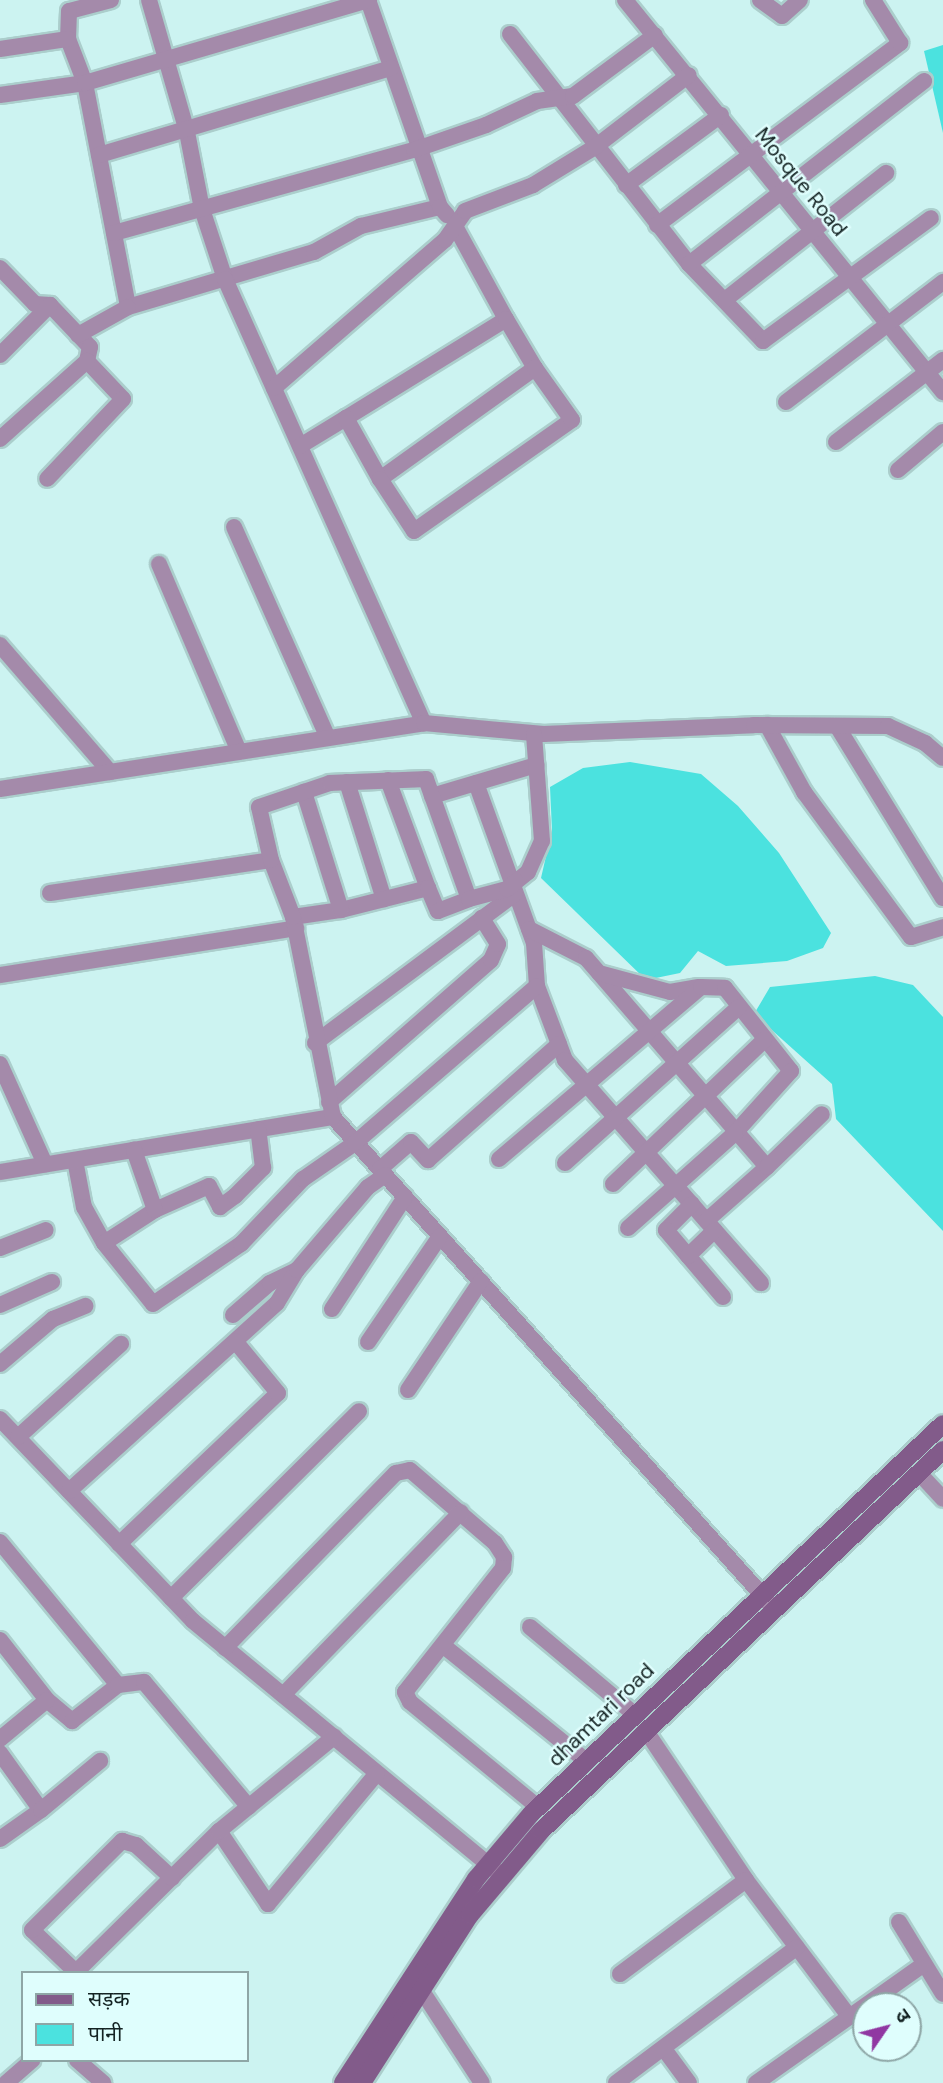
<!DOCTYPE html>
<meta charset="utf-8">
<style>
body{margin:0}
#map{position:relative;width:943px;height:2083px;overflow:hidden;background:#ccf3f1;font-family:"DM Sans","Noto Sans Devanagari",sans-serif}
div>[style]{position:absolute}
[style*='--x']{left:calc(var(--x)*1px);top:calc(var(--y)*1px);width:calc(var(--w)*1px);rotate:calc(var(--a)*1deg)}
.water>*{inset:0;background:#4be2df}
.roads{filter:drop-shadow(2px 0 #abcecc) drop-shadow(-2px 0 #abcecc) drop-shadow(0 2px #abcecc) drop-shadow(0 -2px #abcecc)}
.street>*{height:16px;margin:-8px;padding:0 8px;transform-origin:8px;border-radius:8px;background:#a48aaa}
.secondary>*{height:18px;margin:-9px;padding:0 9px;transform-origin:9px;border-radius:9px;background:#825b8a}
span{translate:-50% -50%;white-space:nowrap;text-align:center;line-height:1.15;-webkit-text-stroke:5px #dffefd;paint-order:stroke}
.street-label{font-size:21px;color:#142323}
.legend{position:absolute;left:21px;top:1971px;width:228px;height:91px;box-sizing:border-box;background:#dffefd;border:2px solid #8ea6a6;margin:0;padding:9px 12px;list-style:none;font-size:21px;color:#142323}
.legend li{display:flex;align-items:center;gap:14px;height:35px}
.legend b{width:35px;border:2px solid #8ea6a6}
.north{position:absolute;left:852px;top:1992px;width:70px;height:70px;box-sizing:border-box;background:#dffefd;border:2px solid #8ea6a6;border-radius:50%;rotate:55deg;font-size:19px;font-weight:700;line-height:28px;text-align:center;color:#142323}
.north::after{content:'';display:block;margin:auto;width:24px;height:32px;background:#9037a2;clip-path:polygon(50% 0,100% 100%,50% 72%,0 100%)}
</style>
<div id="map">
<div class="water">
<div style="clip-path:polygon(943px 45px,943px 133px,924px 51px)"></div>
<div style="clip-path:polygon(630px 762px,701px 774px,738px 806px,779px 853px,831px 933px,823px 948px,787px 961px,726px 966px,698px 951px,680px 973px,646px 980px,541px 878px,552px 830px,550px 787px,583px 768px)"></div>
<div style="clip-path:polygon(875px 976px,913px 985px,943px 1017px,943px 1231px,836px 1119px,832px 1084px,754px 1014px,770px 987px)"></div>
</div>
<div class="roads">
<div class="street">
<div style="--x:111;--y:0;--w:43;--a:165.3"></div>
<div style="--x:69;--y:11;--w:28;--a:92"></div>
<div style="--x:68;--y:39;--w:47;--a:68.9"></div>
<div style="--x:85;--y:83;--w:228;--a:79.1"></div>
<div style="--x:128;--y:307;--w:194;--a:-16.5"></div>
<div style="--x:314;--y:252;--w:54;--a:-29"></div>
<div style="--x:361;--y:226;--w:81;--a:-13.5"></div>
<div style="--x:149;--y:0;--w:137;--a:73.9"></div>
<div style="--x:187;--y:132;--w:78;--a:79"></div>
<div style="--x:202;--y:209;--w:74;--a:71.8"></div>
<div style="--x:225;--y:279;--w:487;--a:65.9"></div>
<div style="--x:368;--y:0;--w:219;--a:70.8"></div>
<div style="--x:440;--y:207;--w:11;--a:49"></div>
<div style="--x:625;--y:0;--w:505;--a:50.95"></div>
<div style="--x:760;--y:0;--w:27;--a:36"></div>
<div style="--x:782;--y:16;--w:24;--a:-42"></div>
<div style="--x:510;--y:34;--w:291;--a:52.1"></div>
<div style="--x:689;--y:264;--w:107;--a:46.1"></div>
<div style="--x:763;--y:341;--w:208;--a:-36.2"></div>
<div style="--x:0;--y:49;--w:69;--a:-8.4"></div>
<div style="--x:0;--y:95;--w:86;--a:-8"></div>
<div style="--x:85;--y:83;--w:296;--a:-16.3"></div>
<div style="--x:99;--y:155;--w:305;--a:-16.6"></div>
<div style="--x:626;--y:185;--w:118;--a:-36.4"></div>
<div style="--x:657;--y:225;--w:304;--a:-36.8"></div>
<div style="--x:900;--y:43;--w:51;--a:-122.1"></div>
<div style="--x:455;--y:226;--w:106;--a:61.3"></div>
<div style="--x:114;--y:233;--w:311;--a:-15.5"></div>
<div style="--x:414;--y:150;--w:76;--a:-19.1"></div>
<div style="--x:486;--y:125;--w:56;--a:-25.2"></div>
<div style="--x:537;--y:101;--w:36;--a:-8"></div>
<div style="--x:573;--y:96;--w:102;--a:-36.6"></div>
<div style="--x:689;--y:264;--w:298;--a:-37.9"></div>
<div style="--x:0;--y:268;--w:50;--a:45.8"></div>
<div style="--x:35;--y:304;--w:15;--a:4"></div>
<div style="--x:50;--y:305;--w:58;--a:46.4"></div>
<div style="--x:90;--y:347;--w:14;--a:102"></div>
<div style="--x:87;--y:361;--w:52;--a:46.5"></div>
<div style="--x:123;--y:399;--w:110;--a:133.5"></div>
<div style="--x:726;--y:299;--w:204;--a:-38.2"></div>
<div style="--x:78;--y:335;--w:57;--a:-29.2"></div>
<div style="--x:0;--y:355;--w:71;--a:-45"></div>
<div style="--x:274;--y:388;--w:226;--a:-40.9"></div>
<div style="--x:445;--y:240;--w:35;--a:-55"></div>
<div style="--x:465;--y:211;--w:73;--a:-20.9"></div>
<div style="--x:533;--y:185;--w:73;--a:-31.5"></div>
<div style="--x:595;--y:147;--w:118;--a:-37.5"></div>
<div style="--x:786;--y:402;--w:198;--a:-37.4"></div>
<div style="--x:0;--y:439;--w:117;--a:-41.9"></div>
<div style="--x:836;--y:442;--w:135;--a:-37.5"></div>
<div style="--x:300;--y:446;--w:54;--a:-31.3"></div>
<div style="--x:346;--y:418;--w:188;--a:-31.7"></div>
<div style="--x:506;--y:319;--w:57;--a:59.4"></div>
<div style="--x:535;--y:368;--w:191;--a:144.4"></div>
<div style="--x:380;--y:479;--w:70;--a:-119.1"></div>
<div style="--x:898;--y:470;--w:59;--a:-40.2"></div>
<div style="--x:380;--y:479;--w:62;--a:56.8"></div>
<div style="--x:414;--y:531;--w:193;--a:-35.1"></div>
<div style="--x:572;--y:420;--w:64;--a:-125.4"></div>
<div style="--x:234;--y:527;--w:231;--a:66"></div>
<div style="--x:159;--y:564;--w:204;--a:66.9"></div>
<div style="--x:0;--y:645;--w:168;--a:49.1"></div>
<div style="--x:767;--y:725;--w:77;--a:61.1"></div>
<div style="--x:804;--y:792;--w:180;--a:53.6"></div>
<div style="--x:911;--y:937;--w:34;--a:-17"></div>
<div style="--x:837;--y:726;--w:202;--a:58.4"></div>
<div style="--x:388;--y:780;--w:115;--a:69.7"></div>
<div style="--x:347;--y:782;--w:123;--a:72.5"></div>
<div style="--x:476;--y:783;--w:170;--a:70.1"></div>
<div style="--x:534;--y:943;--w:43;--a:86"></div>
<div style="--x:537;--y:986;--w:79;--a:69.3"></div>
<div style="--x:565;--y:1060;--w:297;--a:48.7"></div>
<div style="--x:0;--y:789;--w:429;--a:-8.8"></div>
<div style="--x:424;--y:723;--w:120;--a:5.3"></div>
<div style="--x:543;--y:734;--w:211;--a:-2.4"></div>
<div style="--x:754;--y:725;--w:134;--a:0.4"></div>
<div style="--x:888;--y:726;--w:41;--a:24.7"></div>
<div style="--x:925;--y:743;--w:23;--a:40"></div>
<div style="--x:432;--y:796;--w:109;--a:-16.6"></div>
<div style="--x:50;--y:893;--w:223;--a:-8.5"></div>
<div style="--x:341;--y:910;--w:90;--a:-14.2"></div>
<div style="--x:428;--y:888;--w:25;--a:67"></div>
<div style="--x:438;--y:911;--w:33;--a:-21"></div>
<div style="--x:293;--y:917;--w:49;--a:-8.3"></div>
<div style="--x:341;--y:910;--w:124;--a:-107.4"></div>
<div style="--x:529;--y:929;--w:64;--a:27"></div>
<div style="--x:586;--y:958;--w:276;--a:49.1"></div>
<div style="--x:767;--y:1167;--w:81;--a:138.5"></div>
<div style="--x:599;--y:973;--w:73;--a:15"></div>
<div style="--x:670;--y:992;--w:29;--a:-10"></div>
<div style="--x:0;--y:975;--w:300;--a:-9"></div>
<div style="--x:315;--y:1043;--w:249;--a:-36.7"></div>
<div style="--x:0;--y:1064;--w:110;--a:65.8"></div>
<div style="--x:329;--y:1102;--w:215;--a:-41.2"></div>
<div style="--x:491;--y:960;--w:17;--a:-66"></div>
<div style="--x:498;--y:944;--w:31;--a:-122"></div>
<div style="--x:333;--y:1117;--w:656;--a:48.09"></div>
<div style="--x:499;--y:1159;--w:265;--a:-40.4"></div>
<div style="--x:701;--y:987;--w:24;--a:2"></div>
<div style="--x:725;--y:988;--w:106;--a:51.5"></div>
<div style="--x:791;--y:1071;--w:84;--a:132.1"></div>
<div style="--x:735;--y:1133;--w:143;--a:138.4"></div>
<div style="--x:75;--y:1160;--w:48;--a:79.2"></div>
<div style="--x:84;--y:1207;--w:41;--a:60.9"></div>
<div style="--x:104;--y:1243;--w:78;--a:51.2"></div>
<div style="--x:153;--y:1304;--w:107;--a:-34.3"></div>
<div style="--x:241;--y:1244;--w:90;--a:-46.4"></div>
<div style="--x:303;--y:1179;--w:63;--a:-34.7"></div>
<div style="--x:355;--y:1143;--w:240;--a:-40.8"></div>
<div style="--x:565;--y:1163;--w:234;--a:-41.9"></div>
<div style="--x:767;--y:1167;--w:76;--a:-43.9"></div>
<div style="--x:380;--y:1169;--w:41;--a:-41.1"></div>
<div style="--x:411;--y:1142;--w:25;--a:47"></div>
<div style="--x:428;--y:1160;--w:175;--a:-41.5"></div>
<div style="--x:0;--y:1172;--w:338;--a:-9.4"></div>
<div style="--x:333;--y:1117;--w:204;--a:-101.3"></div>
<div style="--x:293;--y:917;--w:61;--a:-111.1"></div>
<div style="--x:271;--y:860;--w:54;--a:-102.8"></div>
<div style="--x:259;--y:807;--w:75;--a:-18.7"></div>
<div style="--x:330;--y:783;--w:96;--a:-2.4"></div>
<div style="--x:426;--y:779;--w:127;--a:70.3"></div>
<div style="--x:469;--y:899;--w:39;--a:-15"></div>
<div style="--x:507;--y:889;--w:27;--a:-39"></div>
<div style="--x:528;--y:872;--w:34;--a:-66"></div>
<div style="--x:542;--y:841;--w:107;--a:-94.3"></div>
<div style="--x:613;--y:1184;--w:209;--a:-43.6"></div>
<div style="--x:692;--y:1204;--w:37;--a:135"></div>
<div style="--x:666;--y:1230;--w:88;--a:49.6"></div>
<div style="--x:155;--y:1210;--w:59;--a:-24"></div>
<div style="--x:209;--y:1186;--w:24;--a:62"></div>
<div style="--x:220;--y:1207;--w:19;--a:-36"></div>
<div style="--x:235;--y:1196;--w:40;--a:-45"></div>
<div style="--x:263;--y:1168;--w:39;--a:-97"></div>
<div style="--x:104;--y:1243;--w:61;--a:-32.9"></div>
<div style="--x:155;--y:1210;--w:64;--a:-109.3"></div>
<div style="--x:0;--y:1248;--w:49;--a:-21.4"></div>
<div style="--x:688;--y:1256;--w:37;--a:-44"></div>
<div style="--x:0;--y:1305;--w:57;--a:-23.9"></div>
<div style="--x:332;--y:1309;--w:134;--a:-56.9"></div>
<div style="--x:233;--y:1315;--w:49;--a:-40.9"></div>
<div style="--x:270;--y:1283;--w:30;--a:-26"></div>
<div style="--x:368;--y:1342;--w:128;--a:-55.8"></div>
<div style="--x:0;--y:1364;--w:70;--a:-40.3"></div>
<div style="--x:53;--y:1319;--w:35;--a:-22"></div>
<div style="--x:408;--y:1390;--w:131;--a:-56.2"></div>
<div style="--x:0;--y:1419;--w:279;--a:46.3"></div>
<div style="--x:193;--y:1621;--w:399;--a:39.5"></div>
<div style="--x:18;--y:1437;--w:139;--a:-42.1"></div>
<div style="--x:919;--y:1473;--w:35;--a:47"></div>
<div style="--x:69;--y:1491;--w:280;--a:-42.1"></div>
<div style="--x:277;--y:1303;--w:39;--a:-59"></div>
<div style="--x:297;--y:1270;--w:109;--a:-49.5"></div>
<div style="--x:368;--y:1187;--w:21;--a:-35"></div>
<div style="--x:0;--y:1542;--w:185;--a:50.5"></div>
<div style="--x:119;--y:1544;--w:219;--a:-43.5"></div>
<div style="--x:278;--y:1393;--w:67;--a:-129.6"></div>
<div style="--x:171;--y:1598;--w:265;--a:-44.8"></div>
<div style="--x:530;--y:1627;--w:136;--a:39.9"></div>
<div style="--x:0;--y:1640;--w:76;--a:51.9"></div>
<div style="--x:47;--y:1700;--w:33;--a:40"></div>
<div style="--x:72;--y:1721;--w:58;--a:-38"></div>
<div style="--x:118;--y:1685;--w:26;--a:-7"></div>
<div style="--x:144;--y:1682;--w:163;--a:50"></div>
<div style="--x:445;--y:1647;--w:180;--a:38.9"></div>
<div style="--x:225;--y:1648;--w:245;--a:-45.7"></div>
<div style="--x:396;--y:1473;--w:14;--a:-12"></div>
<div style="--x:410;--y:1470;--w:112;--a:40.7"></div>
<div style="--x:495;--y:1543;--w:17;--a:57"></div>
<div style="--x:504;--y:1557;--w:11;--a:95"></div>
<div style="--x:503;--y:1568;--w:158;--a:128.3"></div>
<div style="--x:405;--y:1692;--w:11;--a:63"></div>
<div style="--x:410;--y:1702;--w:166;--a:39.4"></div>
<div style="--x:283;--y:1695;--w:255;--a:-45.8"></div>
<div style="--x:646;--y:1731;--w:179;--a:56.1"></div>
<div style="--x:746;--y:1880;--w:169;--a:52.9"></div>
<div style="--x:0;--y:1739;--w:61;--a:-39.7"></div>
<div style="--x:0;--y:1753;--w:70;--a:54.3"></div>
<div style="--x:41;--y:1810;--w:50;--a:144.7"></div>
<div style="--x:41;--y:1810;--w:77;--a:-39.7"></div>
<div style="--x:219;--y:1831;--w:88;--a:56.1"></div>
<div style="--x:268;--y:1904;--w:170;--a:-50.2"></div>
<div style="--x:899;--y:1922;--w:84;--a:58.6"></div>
<div style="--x:76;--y:1972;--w:201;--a:-44.6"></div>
<div style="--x:219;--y:1831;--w:149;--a:-39.3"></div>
<div style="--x:77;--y:1973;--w:62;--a:-136.3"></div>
<div style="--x:32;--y:1930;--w:127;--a:-44.7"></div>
<div style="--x:122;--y:1841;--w:15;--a:16"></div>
<div style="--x:136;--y:1845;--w:49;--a:42.5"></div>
<div style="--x:620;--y:1974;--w:157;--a:-36.7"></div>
<div style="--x:420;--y:1988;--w:113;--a:56.9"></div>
<div style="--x:664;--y:2049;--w:42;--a:53.7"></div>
<div style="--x:77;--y:2060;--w:35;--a:41"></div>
<div style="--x:6;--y:2083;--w:35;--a:-41"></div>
<div style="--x:616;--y:2083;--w:226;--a:-36.9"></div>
<div style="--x:756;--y:2083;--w:206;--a:-35.3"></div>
</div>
<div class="secondary">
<div style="--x:343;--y:2083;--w:244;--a:-56.9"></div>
<div style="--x:476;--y:1879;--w:85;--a:-49.8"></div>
<div style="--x:531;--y:1814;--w:567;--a:-43.43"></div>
<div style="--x:362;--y:2083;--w:200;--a:-57.3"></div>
<div style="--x:470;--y:1915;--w:110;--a:-49.8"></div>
<div style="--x:541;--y:1831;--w:554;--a:-43.46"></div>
</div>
</div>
<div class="street-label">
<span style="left:801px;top:182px;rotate:51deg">Mosque Road</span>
<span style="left:601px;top:1715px;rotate:-44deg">dhamtari road</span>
</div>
<ul class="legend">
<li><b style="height:9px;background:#825b8a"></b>सड़क</li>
<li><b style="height:19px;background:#4be2df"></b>पानी</li>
</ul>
<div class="north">उ</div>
</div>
